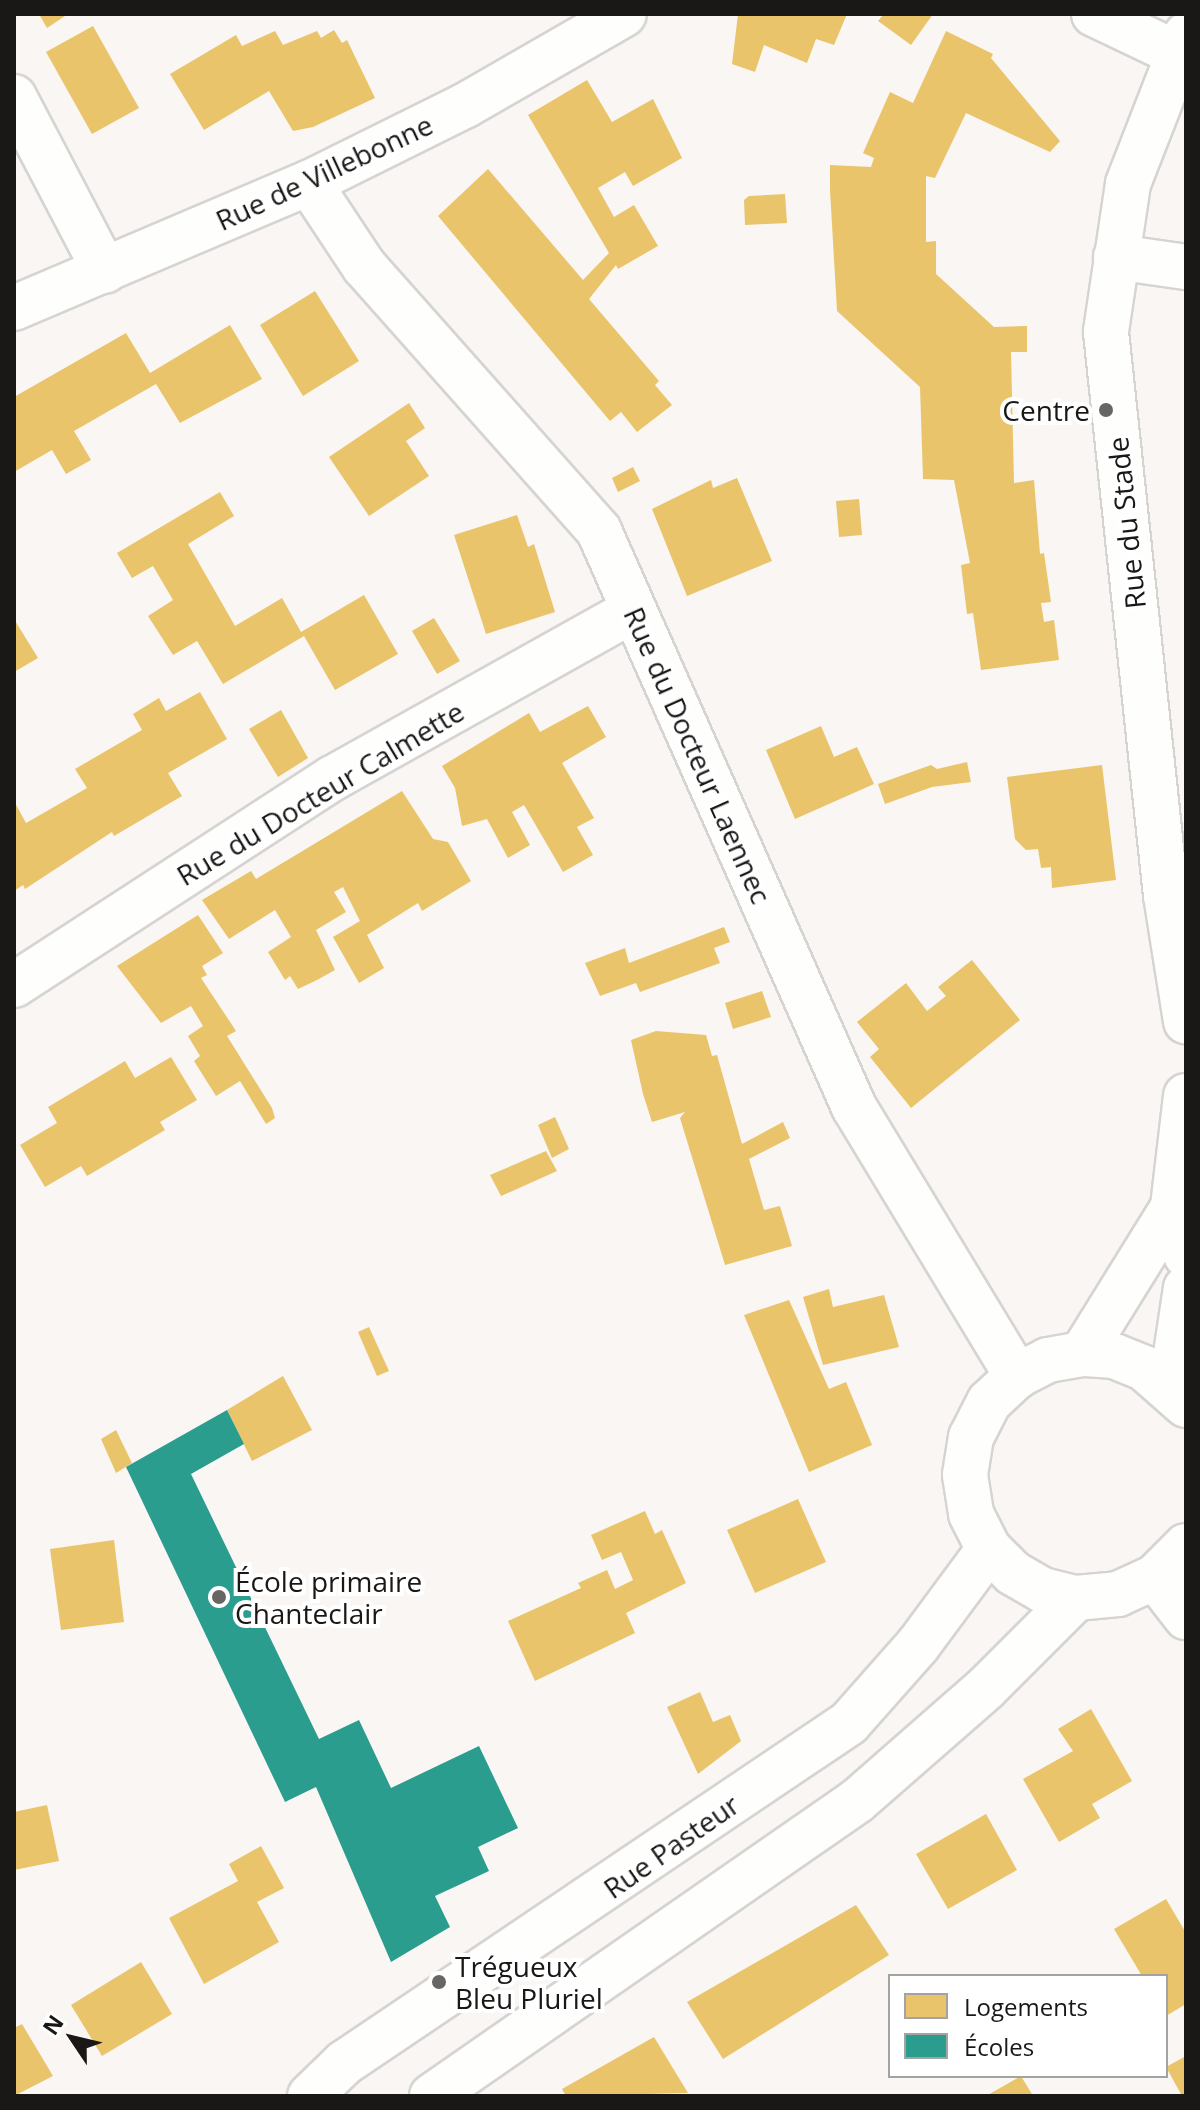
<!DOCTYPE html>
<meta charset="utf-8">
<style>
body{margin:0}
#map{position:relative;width:1200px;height:2110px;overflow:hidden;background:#f9f6f4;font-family:"Open Sans",sans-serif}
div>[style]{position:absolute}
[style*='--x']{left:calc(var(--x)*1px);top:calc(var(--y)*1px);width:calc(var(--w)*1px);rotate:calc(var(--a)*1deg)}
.homes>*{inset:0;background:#e9c46a}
.schools>*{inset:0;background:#2a9d8f}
.roads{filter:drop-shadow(2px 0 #d6d4d3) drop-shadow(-2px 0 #d6d4d3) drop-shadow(0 2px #d6d4d3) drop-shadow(0 -2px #d6d4d3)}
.minor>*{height:44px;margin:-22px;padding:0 22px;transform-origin:22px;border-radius:22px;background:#fefefd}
.tertiary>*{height:44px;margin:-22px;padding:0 22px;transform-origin:22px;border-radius:22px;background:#fefefd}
.dots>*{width:22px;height:22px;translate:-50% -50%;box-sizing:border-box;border:4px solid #fff;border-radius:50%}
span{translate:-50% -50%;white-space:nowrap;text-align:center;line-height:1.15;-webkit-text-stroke:8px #fff;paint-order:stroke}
.street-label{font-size:28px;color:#1a1817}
.poi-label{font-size:28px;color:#1a1817}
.right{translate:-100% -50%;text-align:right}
.left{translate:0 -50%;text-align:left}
.frame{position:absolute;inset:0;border:16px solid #1a1817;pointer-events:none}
.legend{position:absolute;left:888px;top:1974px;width:280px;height:104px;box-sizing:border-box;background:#fff;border:2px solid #a3a3a2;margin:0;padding:10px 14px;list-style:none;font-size:24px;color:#1a1817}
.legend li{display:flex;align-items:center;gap:16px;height:40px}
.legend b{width:40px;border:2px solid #a3a3a2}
.north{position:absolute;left:32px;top:1998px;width:80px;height:80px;-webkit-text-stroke:6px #fff;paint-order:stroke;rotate:305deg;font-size:22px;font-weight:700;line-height:32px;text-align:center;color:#1a1817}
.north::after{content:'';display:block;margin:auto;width:28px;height:36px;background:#1a1817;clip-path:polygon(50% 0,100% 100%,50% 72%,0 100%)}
</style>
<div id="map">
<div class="homes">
<div style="clip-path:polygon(39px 14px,68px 14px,47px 28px)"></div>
<div style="clip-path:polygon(738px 14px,847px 14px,834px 45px,816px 39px,807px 63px,764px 45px,755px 72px,732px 64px)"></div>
<div style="clip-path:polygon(884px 14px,933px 14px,911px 45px,878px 21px)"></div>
<div style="clip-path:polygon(93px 26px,139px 108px,92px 134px,46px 52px)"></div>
<div style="clip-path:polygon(334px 30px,342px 43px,347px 40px,375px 98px,313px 127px,293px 131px,269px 91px,204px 130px,170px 74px,236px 35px,242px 46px,275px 31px,283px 45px,317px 31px,321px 38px)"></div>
<div style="clip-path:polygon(946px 31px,993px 54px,991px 58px,1060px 141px,1050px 152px,966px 113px,935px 178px,926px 176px,926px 242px,936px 241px,936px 274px,994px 327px,1027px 326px,1027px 352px,1011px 352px,1014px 483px,1034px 480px,1040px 554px,1044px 553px,1051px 602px,1041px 603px,1044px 622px,1054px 620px,1059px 660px,981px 670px,973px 613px,967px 614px,961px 565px,970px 563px,954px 480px,923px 479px,920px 387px,837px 311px,830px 190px,830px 165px,871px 167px,874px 158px,863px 153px,890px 92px,913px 103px)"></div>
<div style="clip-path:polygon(587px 80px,612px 122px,653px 99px,682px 158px,633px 186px,625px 172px,598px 188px,614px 217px,634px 205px,658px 246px,618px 269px,616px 265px,589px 299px,659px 381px,655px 385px,672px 405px,637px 432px,621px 412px,610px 421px,438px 216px,488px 169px,583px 280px,609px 253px,528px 115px)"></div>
<div style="clip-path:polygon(785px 194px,787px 223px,745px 225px,744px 200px,749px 196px)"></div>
<div style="clip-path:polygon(315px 291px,359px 361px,303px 396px,260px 325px)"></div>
<div style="clip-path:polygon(230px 325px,262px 379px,180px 423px,156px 384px,74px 431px,91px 460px,66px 474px,52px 450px,14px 472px,14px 397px,126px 333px,150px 373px)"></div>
<div style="clip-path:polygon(409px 403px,425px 428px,406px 441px,429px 476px,369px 516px,329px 457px)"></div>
<div style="clip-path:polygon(633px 467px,640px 481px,618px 492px,612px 478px)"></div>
<div style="clip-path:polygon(737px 478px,772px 561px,687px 596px,652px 509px,711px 480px,713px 488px)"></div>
<div style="clip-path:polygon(220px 492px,234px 516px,188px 544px,235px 626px,282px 598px,301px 632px,364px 595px,398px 654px,335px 690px,304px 636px,223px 684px,197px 641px,173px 655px,148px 616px,173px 600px,153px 566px,132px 578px,117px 553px)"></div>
<div style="clip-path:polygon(859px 499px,862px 535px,839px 537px,836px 501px)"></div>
<div style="clip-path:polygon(517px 515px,528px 547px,534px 544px,555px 612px,486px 634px,454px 535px)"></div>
<div style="clip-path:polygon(434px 618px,460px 661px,437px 674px,412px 631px)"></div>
<div style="clip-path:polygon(14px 619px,38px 658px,14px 672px)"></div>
<div style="clip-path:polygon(200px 692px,227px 739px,168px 773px,182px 796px,114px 836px,112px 832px,25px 889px,23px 885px,14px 891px,14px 801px,26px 823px,87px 788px,75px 769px,142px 730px,133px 714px,159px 698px,166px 711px)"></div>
<div style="clip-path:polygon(588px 706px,606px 737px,562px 763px,594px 818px,577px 827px,593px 855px,563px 872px,524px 805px,512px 812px,530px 845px,508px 858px,487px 819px,462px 826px,455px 788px,442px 766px,529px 713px,540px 732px)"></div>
<div style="clip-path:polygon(281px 710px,308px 758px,278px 777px,249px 729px)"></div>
<div style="clip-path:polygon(821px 726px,834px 757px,857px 747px,874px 784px,795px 819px,766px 750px)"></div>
<div style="clip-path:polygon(967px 762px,971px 782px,932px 787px,885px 804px,878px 784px,931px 765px,937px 769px)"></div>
<div style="clip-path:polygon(1102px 765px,1116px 880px,1052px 888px,1051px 867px,1041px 868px,1038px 849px,1026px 850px,1015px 839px,1007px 777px)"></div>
<div style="clip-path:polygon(402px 791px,433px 839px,448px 842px,471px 881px,422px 911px,418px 903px,367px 935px,384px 968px,359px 983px,333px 937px,360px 921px,343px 887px,334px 892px,346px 912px,316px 930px,335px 970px,317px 980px,298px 989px,290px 976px,285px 980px,268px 952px,291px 937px,275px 910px,229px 939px,202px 900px,251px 871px,256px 879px)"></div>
<div style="clip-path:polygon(198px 915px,223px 953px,202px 966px,207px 975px,201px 978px,236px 1031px,227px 1036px,272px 1108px,275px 1118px,266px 1124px,240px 1081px,216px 1096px,194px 1061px,200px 1056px,188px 1036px,203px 1026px,191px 1006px,161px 1023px,117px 966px)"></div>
<div style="clip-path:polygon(724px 927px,730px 942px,714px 948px,720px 963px,640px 992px,636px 983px,600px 996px,585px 963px,625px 948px,629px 963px)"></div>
<div style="clip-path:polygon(972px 960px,1020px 1020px,911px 1108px,870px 1057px,879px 1049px,857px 1022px,906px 983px,927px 1011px,946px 996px,938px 987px)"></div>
<div style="clip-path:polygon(762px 991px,771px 1017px,733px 1029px,725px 1003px)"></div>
<div style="clip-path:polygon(656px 1031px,706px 1035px,712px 1056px,717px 1055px,742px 1144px,783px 1122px,790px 1138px,749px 1159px,764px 1210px,780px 1206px,792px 1246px,725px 1265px,680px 1118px,685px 1112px,652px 1122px,643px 1094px,631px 1040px)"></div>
<div style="clip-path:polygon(171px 1057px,197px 1100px,160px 1122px,165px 1130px,87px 1176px,81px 1166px,45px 1187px,20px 1145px,57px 1123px,48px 1107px,125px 1061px,135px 1078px)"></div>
<div style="clip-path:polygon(555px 1117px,569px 1149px,552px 1158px,538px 1125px)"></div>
<div style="clip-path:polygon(546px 1151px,557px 1171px,501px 1196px,490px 1175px)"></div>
<div style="clip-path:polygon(829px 1289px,833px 1307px,884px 1295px,899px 1347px,823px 1365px,803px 1297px)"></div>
<div style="clip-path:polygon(789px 1300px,829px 1389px,846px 1382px,872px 1445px,809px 1472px,744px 1315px)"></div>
<div style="clip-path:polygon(369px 1327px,389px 1371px,377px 1376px,358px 1332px)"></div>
<div style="clip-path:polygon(283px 1376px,312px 1430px,252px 1461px,227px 1410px)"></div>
<div style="clip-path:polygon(116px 1430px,132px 1463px,116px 1473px,101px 1439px)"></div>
<div style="clip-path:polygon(798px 1499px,826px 1562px,755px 1593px,727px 1530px)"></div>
<div style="clip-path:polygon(645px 1511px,655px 1534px,662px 1530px,686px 1583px,626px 1613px,635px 1633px,535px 1681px,508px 1621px,581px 1588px,578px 1583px,607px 1570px,615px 1589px,633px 1580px,621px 1552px,602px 1560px,591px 1535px)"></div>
<div style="clip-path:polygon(114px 1540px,124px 1622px,61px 1630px,50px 1549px)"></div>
<div style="clip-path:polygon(700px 1692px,713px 1722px,730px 1715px,741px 1741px,698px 1774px,667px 1707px)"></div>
<div style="clip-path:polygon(1091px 1709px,1132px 1781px,1092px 1804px,1100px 1818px,1059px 1842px,1023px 1779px,1073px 1751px,1058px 1729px)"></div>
<div style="clip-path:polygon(47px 1805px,59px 1861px,14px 1870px,14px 1812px)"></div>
<div style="clip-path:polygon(986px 1814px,1017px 1870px,948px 1909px,916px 1854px)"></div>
<div style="clip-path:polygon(261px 1846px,284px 1888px,257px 1902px,279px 1942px,204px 1984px,169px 1918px,238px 1881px,229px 1864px)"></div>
<div style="clip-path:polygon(1166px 1899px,1186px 1933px,1186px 2004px,1166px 2016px,1166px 1976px,1142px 1976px,1114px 1929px)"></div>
<div style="clip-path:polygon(856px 1905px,889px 1955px,723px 2059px,687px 2002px)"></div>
<div style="clip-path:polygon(141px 1962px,172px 2014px,102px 2056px,71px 2005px)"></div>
<div style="clip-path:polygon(22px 2024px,53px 2076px,14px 2096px,14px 2028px)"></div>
<div style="clip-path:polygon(654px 2037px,688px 2093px,566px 2096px,562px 2089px)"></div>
<div style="clip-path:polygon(1186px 2056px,1186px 2096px,1182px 2096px,1166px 2067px)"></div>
<div style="clip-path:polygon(1021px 2076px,1033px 2096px,986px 2096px)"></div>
</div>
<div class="schools">
<div style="clip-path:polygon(227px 1410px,244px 1444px,191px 1474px,319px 1739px,359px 1720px,391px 1788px,479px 1746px,518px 1828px,478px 1847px,489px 1871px,435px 1896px,450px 1927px,391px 1962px,316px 1787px,285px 1802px,126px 1467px)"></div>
</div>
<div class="roads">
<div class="minor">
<div style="--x:14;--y:97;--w:196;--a:62.4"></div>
<div style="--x:309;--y:183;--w:100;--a:56.5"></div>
<div style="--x:364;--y:266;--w:354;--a:48.4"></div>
<div style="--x:599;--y:531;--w:630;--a:66.12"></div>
<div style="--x:854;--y:1107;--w:315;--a:58.8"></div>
<div style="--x:1116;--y:257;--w:71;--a:8.1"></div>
<div style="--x:14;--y:985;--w:380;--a:-33"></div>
<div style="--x:333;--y:778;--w:342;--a:-29.2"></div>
</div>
<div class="tertiary">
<div style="--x:1094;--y:14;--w:91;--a:25.4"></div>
<div style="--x:1186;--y:35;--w:160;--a:111.3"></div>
<div style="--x:1128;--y:184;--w:150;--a:98.5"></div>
<div style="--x:1106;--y:332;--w:566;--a:83.92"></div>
<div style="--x:1166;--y:895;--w:128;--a:81"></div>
<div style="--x:14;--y:308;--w:320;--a:-23"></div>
<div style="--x:309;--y:183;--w:175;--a:-26.4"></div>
<div style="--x:466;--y:105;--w:182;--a:-29.9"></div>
<div style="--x:1186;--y:1096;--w:112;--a:96.7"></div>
<div style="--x:1173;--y:1207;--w:50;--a:74.8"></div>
<div style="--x:1082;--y:1354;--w:173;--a:-58.2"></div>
<div style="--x:1171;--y:1387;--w:100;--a:-81.4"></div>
<div style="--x:1186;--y:1405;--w:56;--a:-138.6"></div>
<div style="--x:1144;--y:1368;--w:32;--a:-158"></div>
<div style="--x:1114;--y:1356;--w:32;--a:-176"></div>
<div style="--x:1082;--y:1354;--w:35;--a:170"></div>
<div style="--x:1048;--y:1360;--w:35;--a:153"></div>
<div style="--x:1017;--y:1376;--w:38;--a:137"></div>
<div style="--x:989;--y:1402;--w:39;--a:117"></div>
<div style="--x:971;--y:1437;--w:38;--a:99"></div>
<div style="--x:965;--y:1475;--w:39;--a:81"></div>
<div style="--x:971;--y:1514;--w:39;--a:63"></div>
<div style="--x:989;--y:1549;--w:34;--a:45"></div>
<div style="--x:1013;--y:1573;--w:34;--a:30"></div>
<div style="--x:1043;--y:1590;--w:34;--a:14"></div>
<div style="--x:1076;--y:1598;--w:42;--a:-5.4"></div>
<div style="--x:1118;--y:1594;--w:41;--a:-24.7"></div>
<div style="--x:1155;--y:1577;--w:44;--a:-45"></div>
<div style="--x:1155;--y:1577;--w:51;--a:52.2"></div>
<div style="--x:310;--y:2096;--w:47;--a:-44.1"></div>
<div style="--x:344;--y:2063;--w:609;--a:-33.95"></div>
<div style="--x:849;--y:1723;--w:104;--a:-48.5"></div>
<div style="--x:918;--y:1645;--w:119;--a:-53.5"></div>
<div style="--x:432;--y:2096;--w:517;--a:-34.77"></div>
<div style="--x:857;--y:1801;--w:171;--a:-41.2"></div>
<div style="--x:986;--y:1688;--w:127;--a:-45"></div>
</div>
</div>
<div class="dots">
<div style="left:1106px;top:410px;background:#686664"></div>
<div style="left:219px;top:1597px;background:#686664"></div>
<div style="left:439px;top:1982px;background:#686664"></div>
</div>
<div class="street-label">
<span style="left:324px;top:172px;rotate:-25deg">Rue de Villebonne</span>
<span style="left:1126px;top:523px;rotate:-96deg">Rue du Stade</span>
<span style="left:698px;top:755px;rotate:66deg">Rue du Docteur Laennec</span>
<span style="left:320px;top:793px;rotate:-31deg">Rue du Docteur Calmette</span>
<span style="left:671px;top:1846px;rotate:-35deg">Rue Pasteur</span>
</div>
<div class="poi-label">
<span class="right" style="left:1090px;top:410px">Centre</span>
<span class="left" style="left:235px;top:1597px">École primaire<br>Chanteclair</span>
<span class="left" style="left:455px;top:1982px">Trégueux<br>Bleu Pluriel</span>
</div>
<div class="frame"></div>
<ul class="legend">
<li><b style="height:22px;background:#e9c46a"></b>Logements</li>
<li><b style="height:22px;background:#2a9d8f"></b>Écoles</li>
</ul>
<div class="north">N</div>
</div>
